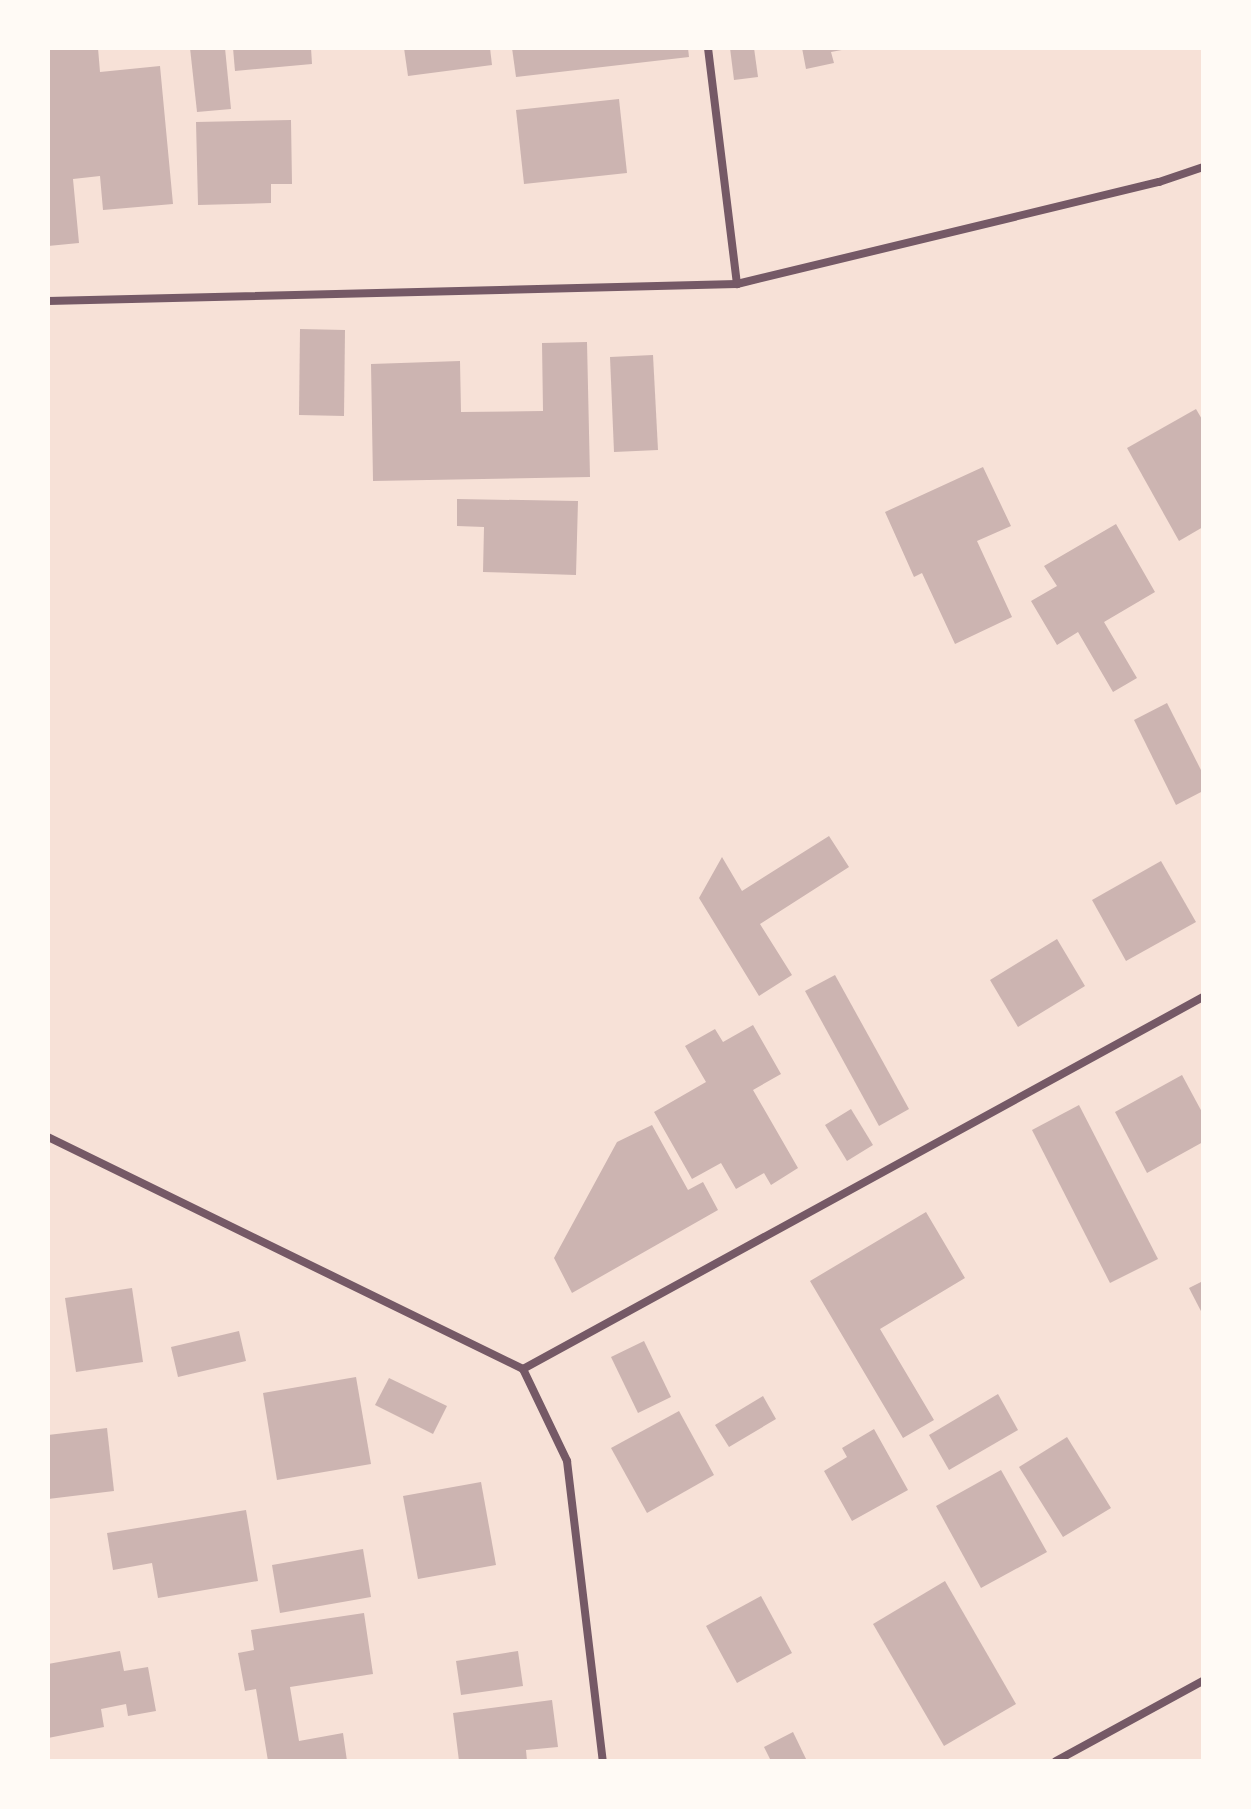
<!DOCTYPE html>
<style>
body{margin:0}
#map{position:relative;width:1251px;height:1809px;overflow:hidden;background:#f7e1d7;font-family:"Fira Sans",sans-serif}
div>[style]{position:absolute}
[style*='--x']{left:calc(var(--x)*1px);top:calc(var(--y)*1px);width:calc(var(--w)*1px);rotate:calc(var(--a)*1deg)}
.building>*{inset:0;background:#ccb4b1}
.minor>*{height:8px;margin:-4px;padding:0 4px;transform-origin:4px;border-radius:4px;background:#755966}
span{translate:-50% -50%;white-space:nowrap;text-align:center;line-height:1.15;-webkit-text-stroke:6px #fffaf5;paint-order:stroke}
.frame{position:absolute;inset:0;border:50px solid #fffaf5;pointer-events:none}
</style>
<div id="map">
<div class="building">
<div style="clip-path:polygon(48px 48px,98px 48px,100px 72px,160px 66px,173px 204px,103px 210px,100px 176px,73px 179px,79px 243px,48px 246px)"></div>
<div style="clip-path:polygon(190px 48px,225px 48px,231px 109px,197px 112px)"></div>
<div style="clip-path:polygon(233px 48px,311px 48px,312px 64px,235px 71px)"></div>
<div style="clip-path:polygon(404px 48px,490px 48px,492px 65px,408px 76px)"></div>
<div style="clip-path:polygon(512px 48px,688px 48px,689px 57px,516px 77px)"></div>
<div style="clip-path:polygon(730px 48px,754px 48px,758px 77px,734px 80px)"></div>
<div style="clip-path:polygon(802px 48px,847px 48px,847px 49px,831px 52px,834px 63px,806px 69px)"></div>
<div style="clip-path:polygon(619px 99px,627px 173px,524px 184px,516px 110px)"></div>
<div style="clip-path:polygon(291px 120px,292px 184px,271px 184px,271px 203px,198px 205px,196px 122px)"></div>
<div style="clip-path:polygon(300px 329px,345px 330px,344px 416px,299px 415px)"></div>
<div style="clip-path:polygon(587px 342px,590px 477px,373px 481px,371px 364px,460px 361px,461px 412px,543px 411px,542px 343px)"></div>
<div style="clip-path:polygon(653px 355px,658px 450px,614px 452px,610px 357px)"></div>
<div style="clip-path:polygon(1196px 409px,1203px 421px,1203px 527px,1179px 541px,1127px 448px)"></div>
<div style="clip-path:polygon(983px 467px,1011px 526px,977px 541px,1012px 617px,955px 644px,922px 573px,914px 577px,885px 512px)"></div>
<div style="clip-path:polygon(457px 499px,578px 501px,576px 575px,483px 572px,484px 527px,457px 526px)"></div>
<div style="clip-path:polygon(1116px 524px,1155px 592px,1104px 622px,1137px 678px,1113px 692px,1078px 632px,1057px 645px,1031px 601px,1057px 586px,1044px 566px)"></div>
<div style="clip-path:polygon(1167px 703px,1203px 774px,1203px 791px,1176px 805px,1134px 720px)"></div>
<div style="clip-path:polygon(829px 836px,849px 867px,760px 924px,792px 975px,759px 996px,699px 898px,722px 857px,742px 891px)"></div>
<div style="clip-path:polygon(1161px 861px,1196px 922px,1126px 961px,1092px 900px)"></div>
<div style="clip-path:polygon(1057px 939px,1085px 986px,1018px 1027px,990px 980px)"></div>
<div style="clip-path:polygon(835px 975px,909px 1109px,879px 1126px,805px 991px)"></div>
<div style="clip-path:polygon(753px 1025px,781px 1074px,753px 1090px,798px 1168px,771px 1185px,764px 1173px,736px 1189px,721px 1163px,692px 1179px,654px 1112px,706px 1082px,685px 1046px,715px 1029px,723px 1042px)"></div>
<div style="clip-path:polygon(1182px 1075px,1203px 1114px,1203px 1142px,1147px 1173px,1115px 1112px)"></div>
<div style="clip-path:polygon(1079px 1105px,1158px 1259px,1110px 1283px,1032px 1130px)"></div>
<div style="clip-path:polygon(851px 1109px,873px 1145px,847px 1161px,825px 1125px)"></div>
<div style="clip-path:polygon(652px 1125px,688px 1190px,703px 1182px,718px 1210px,572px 1293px,554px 1258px,617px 1142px)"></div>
<div style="clip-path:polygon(926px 1212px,965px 1278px,880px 1329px,934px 1420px,903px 1438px,810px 1281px)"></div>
<div style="clip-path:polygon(1203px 1281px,1203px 1315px,1189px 1288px)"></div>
<div style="clip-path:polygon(132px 1288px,143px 1362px,76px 1372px,65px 1298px)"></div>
<div style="clip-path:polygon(239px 1331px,246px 1361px,178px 1377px,171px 1347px)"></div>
<div style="clip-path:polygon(644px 1341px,671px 1397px,638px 1413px,611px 1357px)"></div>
<div style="clip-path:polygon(356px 1377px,371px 1464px,277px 1480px,263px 1393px)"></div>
<div style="clip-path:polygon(389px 1378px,447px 1406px,433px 1434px,375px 1405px)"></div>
<div style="clip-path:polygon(998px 1394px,1018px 1430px,949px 1470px,929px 1435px)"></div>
<div style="clip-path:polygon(763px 1396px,776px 1419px,729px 1447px,715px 1425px)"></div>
<div style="clip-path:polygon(679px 1411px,714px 1475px,647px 1513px,611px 1448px)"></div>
<div style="clip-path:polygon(107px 1428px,114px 1491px,48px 1499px,48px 1435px)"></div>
<div style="clip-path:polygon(874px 1429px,908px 1490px,852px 1521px,824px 1471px,847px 1457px,842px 1448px)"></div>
<div style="clip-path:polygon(1067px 1437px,1111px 1508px,1063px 1537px,1019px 1467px)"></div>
<div style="clip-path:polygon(1001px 1470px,1047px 1552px,981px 1588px,936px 1506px)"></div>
<div style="clip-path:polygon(481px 1482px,496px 1565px,418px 1579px,403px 1496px)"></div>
<div style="clip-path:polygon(246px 1510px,258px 1581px,158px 1598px,152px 1563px,113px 1570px,107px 1533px)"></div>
<div style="clip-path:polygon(363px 1549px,371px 1597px,280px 1613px,272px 1565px)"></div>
<div style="clip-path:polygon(945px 1581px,1016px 1704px,944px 1746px,873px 1624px)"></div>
<div style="clip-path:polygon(761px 1596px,792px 1653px,737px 1683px,706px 1626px)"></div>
<div style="clip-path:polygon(364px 1613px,373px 1674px,290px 1687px,299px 1741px,343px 1733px,347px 1761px,268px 1761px,256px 1689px,245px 1691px,238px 1653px,254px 1650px,251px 1630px)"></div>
<div style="clip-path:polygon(120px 1651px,124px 1671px,148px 1667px,156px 1711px,128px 1716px,126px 1704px,101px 1709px,104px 1727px,48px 1738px,48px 1664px)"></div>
<div style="clip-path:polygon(518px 1651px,523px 1686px,461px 1695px,456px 1661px)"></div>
<div style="clip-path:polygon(552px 1700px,558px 1747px,526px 1750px,527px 1761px,459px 1761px,453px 1713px)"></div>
<div style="clip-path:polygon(793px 1732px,807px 1761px,771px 1761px,764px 1747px)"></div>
</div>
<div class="minor">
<div style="--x:708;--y:48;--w:238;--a:83"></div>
<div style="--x:48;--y:301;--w:689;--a:-1.41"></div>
<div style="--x:737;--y:284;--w:434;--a:-13.6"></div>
<div style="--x:1159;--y:182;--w:46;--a:-18.8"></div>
<div style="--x:48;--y:1137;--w:529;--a:26.03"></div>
<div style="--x:523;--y:1369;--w:775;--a:-28.68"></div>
<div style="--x:523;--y:1369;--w:102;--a:64.4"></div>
<div style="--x:567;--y:1461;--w:302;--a:83.2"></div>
<div style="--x:1056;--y:1761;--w:167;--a:-28.6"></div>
</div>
<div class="frame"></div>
</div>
